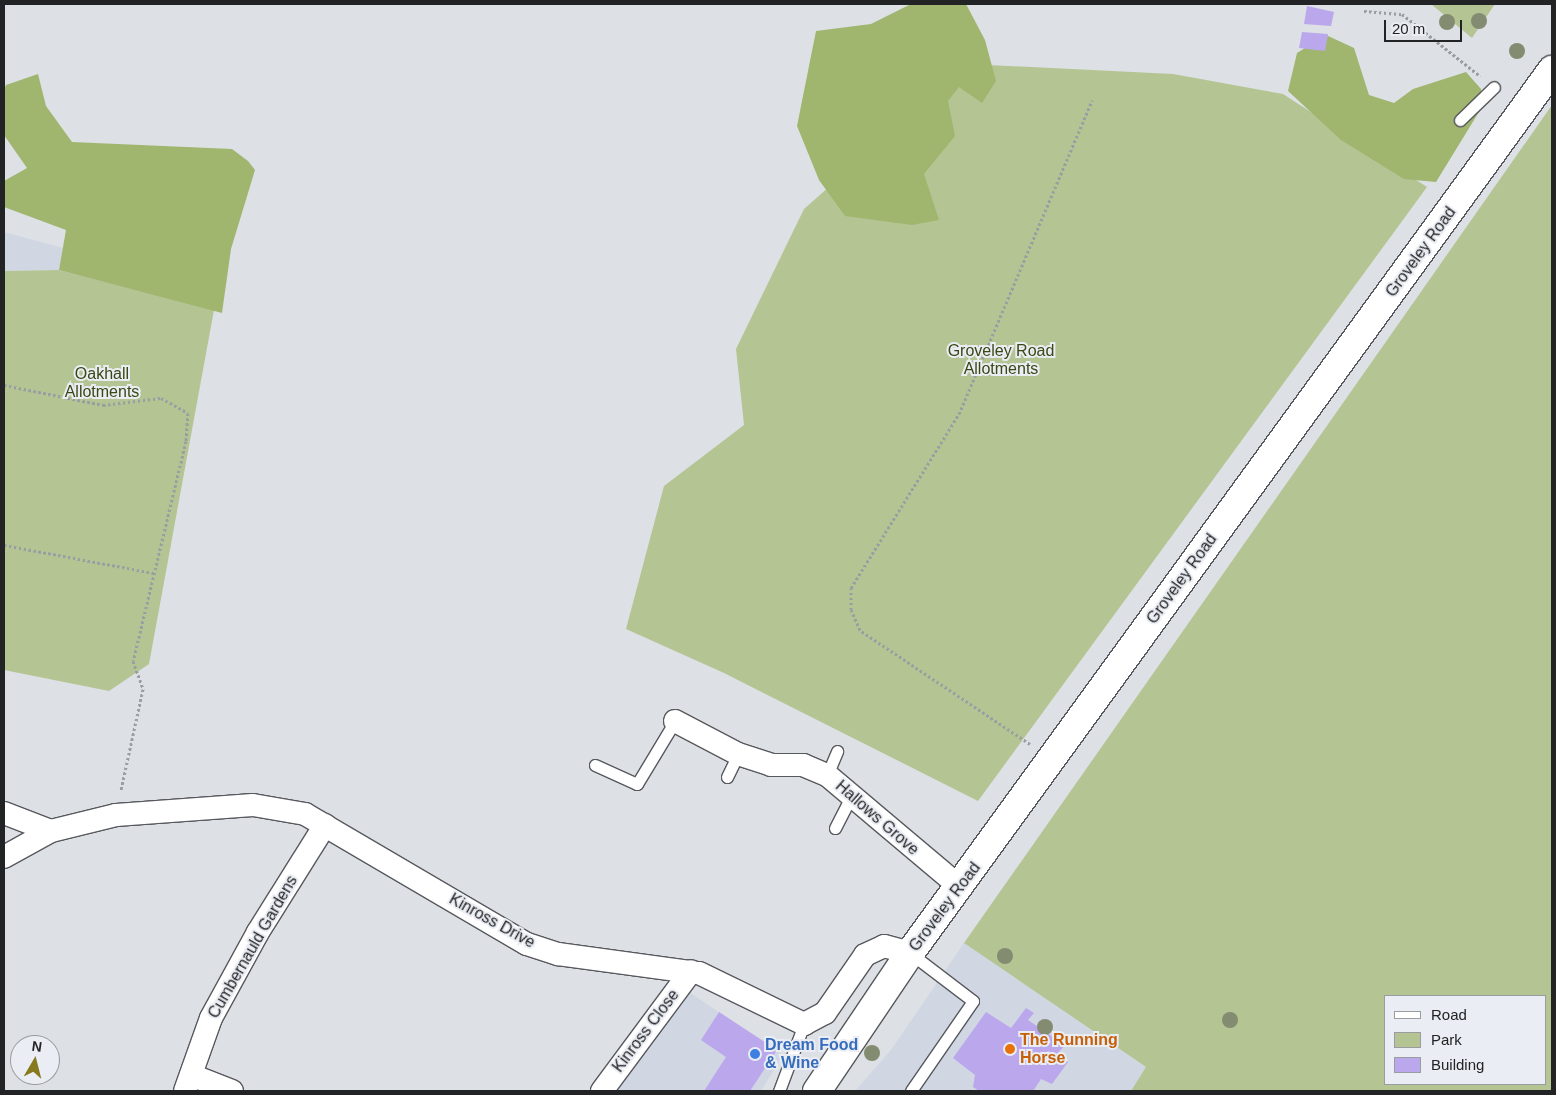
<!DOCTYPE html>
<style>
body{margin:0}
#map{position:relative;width:1556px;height:1095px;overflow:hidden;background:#dde0e5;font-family:Arial,sans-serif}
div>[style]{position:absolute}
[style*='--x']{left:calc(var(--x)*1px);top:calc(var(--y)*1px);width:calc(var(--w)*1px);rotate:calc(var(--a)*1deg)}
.built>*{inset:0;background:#d0d7e3}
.green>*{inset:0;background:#b4c493}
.forest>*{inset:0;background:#a0b66e}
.building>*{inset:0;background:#baa7ec}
.path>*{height:3px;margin-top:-1.5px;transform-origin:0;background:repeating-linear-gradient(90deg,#9a9da1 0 2.5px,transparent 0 5px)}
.roads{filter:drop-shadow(1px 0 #57595e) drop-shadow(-1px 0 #57595e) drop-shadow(0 1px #57595e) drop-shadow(0 -1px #57595e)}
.lane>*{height:11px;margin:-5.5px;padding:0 5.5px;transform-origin:5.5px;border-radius:5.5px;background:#fff}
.street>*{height:22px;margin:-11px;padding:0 11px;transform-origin:11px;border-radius:11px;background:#fff}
.secondary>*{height:28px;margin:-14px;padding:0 14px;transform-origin:14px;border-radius:14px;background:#fff}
.trees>*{width:16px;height:16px;margin:-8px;border-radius:50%;background:#838c71}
.dots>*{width:14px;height:14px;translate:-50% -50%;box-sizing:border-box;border:2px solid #eaedf3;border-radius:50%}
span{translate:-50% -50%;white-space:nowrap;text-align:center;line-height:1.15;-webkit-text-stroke:4px #eaedf3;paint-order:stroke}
.street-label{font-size:16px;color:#222325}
.park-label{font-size:16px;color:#394712}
.food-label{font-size:16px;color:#c56008;font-weight:700}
.left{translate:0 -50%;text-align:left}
.shop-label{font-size:16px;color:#366cbe;font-weight:700}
.frame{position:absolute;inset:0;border:5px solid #222325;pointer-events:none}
.legend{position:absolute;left:1384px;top:995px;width:162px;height:90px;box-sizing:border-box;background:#eaedf3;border:1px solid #9a9ca1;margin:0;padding:6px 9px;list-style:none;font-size:15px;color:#222325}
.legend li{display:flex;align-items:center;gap:10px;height:25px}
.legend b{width:25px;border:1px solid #9a9ca1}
.north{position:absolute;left:10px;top:1035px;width:50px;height:50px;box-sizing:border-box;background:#eaedf3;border:1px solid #9a9ca1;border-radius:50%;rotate:8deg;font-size:14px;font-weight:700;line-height:20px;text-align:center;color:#222325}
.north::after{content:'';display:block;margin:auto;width:18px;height:22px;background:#87791e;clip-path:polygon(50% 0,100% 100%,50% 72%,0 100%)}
.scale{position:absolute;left:1384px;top:20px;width:78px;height:22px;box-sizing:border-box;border:2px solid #222325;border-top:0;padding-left:6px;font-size:15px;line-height:18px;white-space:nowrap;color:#222325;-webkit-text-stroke:4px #eaedf3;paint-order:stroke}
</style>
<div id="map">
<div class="built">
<div style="clip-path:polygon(4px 232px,63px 248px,59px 270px,4px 271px)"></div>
<div style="clip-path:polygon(964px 943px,1147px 1068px,1131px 1091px,855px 1091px,891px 1050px)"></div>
<div style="clip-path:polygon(680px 986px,783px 1055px,761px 1091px,602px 1091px)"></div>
</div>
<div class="green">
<div style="clip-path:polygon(1431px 4px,1495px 4px,1472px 38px)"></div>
<div style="clip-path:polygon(968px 64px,1173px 74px,1283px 94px,1427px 187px,978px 801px,724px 673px,626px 629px,664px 486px,744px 425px,736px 349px,804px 209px)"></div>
<div style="clip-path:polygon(evenodd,1552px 105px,1552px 1091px,1131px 1091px,1146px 1067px,964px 943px,1552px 105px,1385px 996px,1545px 996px,1545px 1084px,1385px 1084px,1385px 996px)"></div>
<div style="clip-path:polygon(59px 270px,214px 310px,149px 664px,109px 691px,4px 670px,4px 271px)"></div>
</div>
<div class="forest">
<div style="clip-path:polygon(911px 4px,966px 4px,985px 40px,996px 81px,982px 103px,959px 87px,948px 101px,955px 136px,924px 174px,939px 220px,912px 225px,845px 216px,819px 180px,797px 126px,816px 31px,871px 24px)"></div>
<div style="clip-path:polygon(1326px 35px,1354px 48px,1369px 95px,1394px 103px,1413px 89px,1466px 72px,1481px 89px,1482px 107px,1436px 182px,1404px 179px,1341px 140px,1288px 91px,1297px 53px)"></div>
<div style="clip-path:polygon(38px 74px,46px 106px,72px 142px,232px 149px,248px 161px,255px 170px,231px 249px,222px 313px,59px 270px,66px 230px,4px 207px,4px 181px,27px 168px,4px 135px,4px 90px,6px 85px)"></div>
</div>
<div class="building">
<div style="clip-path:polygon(1307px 6px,1334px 12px,1331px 26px,1304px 24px)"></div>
<div style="clip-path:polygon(1302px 32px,1328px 34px,1325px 51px,1299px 48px)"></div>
<div style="clip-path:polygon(1026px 1008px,1034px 1013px,1028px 1020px,1065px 1045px,1057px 1054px,1068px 1062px,1052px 1084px,1041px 1079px,1033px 1091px,979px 1091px,973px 1087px,975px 1075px,953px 1058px,986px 1012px,1011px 1028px)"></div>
<div style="clip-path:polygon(719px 1012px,777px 1050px,750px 1091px,704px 1091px,726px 1057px,701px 1040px)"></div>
</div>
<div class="path">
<div style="--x:1364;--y:11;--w:38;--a:5"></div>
<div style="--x:1402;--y:14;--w:100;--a:38.5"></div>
<div style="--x:4;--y:385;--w:101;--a:11.4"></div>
<div style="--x:103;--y:405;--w:58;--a:-6.9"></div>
<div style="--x:161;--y:398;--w:31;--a:29"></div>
<div style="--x:188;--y:413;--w:28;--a:94"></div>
<div style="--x:186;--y:441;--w:226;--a:103.5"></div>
<div style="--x:133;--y:661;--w:30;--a:70"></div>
<div style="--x:143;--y:689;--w:103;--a:102.3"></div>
<div style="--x:4;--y:545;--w:153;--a:10.6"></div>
<div style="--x:1030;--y:744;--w:205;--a:-146.2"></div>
<div style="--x:860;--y:630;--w:22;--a:-114"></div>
<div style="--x:851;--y:610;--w:22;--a:-90"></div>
<div style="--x:851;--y:588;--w:205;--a:-58.2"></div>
<div style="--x:959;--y:414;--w:341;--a:-67"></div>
</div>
<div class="roads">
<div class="lane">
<div style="--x:1460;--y:120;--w:47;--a:-44.1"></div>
<div style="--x:595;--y:765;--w:46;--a:24.3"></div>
<div style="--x:637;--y:784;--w:74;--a:-58.9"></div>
<div style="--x:827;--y:775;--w:26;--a:-67"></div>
<div style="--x:727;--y:777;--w:25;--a:-64"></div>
<div style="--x:835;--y:828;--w:38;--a:-63"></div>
<div style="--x:910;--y:953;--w:79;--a:37.3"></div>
<div style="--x:973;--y:1001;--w:109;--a:124.6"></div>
<div style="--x:779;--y:1091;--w:72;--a:-69.5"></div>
</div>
<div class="street">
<div style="--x:675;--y:721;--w:71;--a:27.6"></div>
<div style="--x:738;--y:754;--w:35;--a:18"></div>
<div style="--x:771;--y:765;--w:32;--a:0"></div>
<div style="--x:803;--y:765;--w:26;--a:23"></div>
<div style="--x:827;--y:775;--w:175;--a:40.1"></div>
<div style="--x:4;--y:813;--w:50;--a:21"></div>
<div style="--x:4;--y:857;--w:54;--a:-29"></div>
<div style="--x:51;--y:831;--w:67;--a:-13.8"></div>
<div style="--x:116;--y:815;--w:137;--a:-4.2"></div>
<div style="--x:253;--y:805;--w:53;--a:9.8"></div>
<div style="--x:305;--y:814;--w:257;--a:30.4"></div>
<div style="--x:527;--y:944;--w:33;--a:18"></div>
<div style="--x:558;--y:954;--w:142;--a:7.7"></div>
<div style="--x:699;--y:973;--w:117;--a:25.9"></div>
<div style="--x:804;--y:1024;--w:24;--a:-28"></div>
<div style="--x:825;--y:1013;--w:70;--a:-55.4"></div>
<div style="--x:865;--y:955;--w:21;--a:-25"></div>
<div style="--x:884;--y:946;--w:27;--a:15"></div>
<div style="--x:191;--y:1075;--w:44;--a:21.3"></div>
<div style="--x:185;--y:1091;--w:77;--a:-70.4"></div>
<div style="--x:211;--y:1018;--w:98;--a:-61.3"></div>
<div style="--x:258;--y:932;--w:126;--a:-57.9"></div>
<div style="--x:602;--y:1091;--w:149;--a:-53.4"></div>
</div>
<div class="secondary">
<div style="--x:817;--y:1091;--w:166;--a:-56"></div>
<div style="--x:910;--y:953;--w:1092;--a:-53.98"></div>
</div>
</div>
<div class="trees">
<div style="left:1479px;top:21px"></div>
<div style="left:1447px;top:22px"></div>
<div style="left:1517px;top:51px"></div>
<div style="left:1005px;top:956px"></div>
<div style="left:1230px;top:1020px"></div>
<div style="left:1045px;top:1027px"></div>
<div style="left:872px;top:1053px"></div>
</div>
<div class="dots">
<div style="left:1010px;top:1049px;background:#e8710a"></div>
<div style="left:755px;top:1054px;background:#3f7fe0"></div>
</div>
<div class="street-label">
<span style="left:1421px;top:252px;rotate:-54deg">Groveley Road</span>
<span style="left:1182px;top:579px;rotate:-54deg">Groveley Road</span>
<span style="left:877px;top:818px;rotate:41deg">Hallows Grove</span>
<span style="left:945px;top:907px;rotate:-53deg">Groveley Road</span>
<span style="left:492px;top:921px;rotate:29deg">Kinross Drive</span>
<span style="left:253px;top:947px;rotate:-60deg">Cumbernauld Gardens</span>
<span style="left:646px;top:1031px;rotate:-53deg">Kinross Close</span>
</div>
<div class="park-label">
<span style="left:1001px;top:360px">Groveley Road<br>Allotments</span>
<span style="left:102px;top:383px">Oakhall<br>Allotments</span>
</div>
<div class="food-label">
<span class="left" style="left:1020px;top:1049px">The Running<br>Horse</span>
</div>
<div class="shop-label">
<span class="left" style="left:765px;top:1054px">Dream Food<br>&amp; Wine</span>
</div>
<div class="frame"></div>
<ul class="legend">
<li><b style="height:6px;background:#fff"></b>Road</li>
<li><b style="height:14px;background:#b4c493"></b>Park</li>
<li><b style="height:14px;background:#baa7ec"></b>Building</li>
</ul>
<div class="north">N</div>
<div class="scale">20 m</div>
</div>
